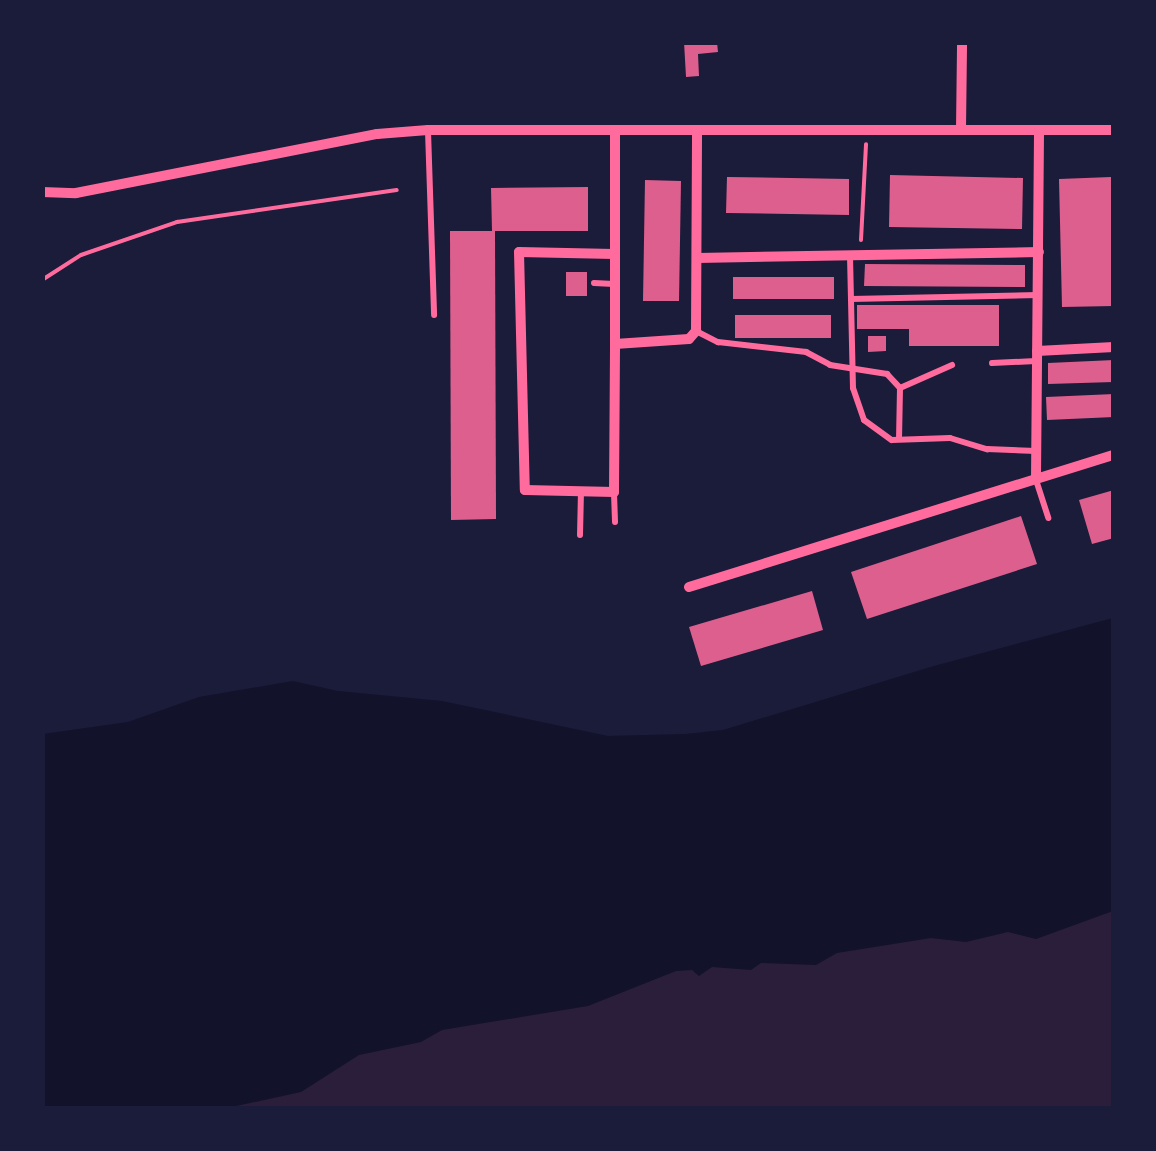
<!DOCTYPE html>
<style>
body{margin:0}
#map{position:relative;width:1156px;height:1151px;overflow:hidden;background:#1b1b3a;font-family:"Source Sans 3",sans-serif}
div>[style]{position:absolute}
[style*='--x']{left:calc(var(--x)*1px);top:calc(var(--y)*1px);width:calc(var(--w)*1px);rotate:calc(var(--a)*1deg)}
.green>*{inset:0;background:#2a1e3b}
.water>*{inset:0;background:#12122b}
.building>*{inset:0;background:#dd5f8e}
.path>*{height:4px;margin:-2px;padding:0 2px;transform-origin:2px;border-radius:2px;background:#ff6b9d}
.service>*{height:6px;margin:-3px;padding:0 3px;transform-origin:3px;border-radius:3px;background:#ff6b9d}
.minor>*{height:10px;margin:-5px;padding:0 5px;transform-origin:5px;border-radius:5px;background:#ff6b9d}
span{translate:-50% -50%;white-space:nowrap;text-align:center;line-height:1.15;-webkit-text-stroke:9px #1b1b3a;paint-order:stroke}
.frame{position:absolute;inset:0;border:45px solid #1b1b3a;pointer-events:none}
</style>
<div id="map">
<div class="green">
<div style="clip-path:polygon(1113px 894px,1113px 1108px,196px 1108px,574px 977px)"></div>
</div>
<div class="water">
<div style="clip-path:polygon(1113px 618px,1113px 911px,1036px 939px,1008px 932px,966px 942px,931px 938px,837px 953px,816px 965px,761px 963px,751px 970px,712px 967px,699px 976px,692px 970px,676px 971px,588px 1006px,442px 1030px,421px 1042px,359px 1055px,301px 1092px,227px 1108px,43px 1108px,43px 734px,128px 722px,199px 697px,293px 681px,338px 691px,442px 701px,608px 736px,686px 734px,723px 730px,934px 666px)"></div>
</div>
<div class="building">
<div style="clip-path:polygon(684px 42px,717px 42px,718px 52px,698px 54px,699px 76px,686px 77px)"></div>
<div style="clip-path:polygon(890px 175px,1023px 178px,1022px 229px,889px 227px)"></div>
<div style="clip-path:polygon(727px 177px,849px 179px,849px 215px,726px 213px)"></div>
<div style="clip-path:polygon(1111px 177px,1114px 306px,1062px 307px,1059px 179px)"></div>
<div style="clip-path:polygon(645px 180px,681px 181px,679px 301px,643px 301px)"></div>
<div style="clip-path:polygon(588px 187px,588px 231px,492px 231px,491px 188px)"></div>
<div style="clip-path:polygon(450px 231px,495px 231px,496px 519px,451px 520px)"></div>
<div style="clip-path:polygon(865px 264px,1025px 265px,1025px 287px,864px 286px)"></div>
<div style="clip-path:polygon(566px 272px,587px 272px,587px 296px,566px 296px)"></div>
<div style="clip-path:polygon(733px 277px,834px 277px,834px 299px,733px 299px)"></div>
<div style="clip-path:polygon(857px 305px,999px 305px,999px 346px,909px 346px,909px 329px,857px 329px)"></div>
<div style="clip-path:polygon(735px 315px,831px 315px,831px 338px,735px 338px)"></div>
<div style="clip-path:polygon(868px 336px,886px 336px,886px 351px,868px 352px)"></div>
<div style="clip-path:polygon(1114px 360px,1114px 382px,1048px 384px,1048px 363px)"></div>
<div style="clip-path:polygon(1114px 394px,1114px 417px,1047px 420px,1046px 397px)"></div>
<div style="clip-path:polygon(1114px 490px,1114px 538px,1092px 544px,1079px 500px)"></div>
<div style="clip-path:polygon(1021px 516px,1037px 564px,867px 619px,851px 572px)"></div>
<div style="clip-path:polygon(812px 591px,823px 630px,701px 666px,689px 627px)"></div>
</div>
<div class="path">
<div style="--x:861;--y:240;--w:96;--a:-87"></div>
<div style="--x:42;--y:280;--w:46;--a:-32.7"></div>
<div style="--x:81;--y:255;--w:102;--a:-19"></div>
<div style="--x:177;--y:222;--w:222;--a:-8.3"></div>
</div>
<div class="service">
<div style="--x:428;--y:131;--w:184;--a:88.1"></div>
<div style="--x:850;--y:256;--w:132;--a:88.7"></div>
<div style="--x:853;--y:388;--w:34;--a:71"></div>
<div style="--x:864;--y:420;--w:34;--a:36"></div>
<div style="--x:892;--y:440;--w:58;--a:-2"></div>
<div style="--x:950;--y:438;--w:39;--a:17"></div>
<div style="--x:987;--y:449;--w:49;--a:2.3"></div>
<div style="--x:594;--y:283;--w:20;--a:3"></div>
<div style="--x:851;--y:299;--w:187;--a:-1.2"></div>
<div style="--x:696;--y:331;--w:25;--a:27"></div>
<div style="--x:718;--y:342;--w:89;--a:6.5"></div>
<div style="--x:806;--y:352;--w:27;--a:28"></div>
<div style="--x:830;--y:365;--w:58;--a:9"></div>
<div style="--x:887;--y:374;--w:19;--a:47"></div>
<div style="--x:900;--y:388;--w:51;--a:91.1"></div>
<div style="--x:992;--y:363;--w:44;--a:-2.6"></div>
<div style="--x:900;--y:388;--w:57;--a:-23.9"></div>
<div style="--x:1036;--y:480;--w:40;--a:72"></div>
<div style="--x:614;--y:493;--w:29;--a:88"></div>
<div style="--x:580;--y:535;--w:43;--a:-88.7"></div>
</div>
<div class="minor">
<div style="--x:961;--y:129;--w:87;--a:-89.3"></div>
<div style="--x:615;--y:130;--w:214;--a:90"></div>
<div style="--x:42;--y:192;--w:34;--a:2"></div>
<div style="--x:76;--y:193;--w:307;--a:-11.1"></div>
<div style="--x:377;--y:134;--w:51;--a:-4.5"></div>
<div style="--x:428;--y:130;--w:686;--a:0"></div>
<div style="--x:614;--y:254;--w:95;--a:-178.8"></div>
<div style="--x:519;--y:252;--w:238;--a:88.6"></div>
<div style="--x:525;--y:490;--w:89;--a:1.3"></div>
<div style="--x:614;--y:492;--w:148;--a:-89.6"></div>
<div style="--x:615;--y:344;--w:74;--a:-3.9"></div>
<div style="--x:689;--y:339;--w:11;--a:-49"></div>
<div style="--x:696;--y:331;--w:201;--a:-89.7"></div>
<div style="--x:697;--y:258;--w:342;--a:-1"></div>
<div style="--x:1037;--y:351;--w:77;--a:-3"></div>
<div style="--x:1036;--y:478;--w:348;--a:-89.5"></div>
<div style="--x:689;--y:587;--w:445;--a:-17.3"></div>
</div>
<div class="frame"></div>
</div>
